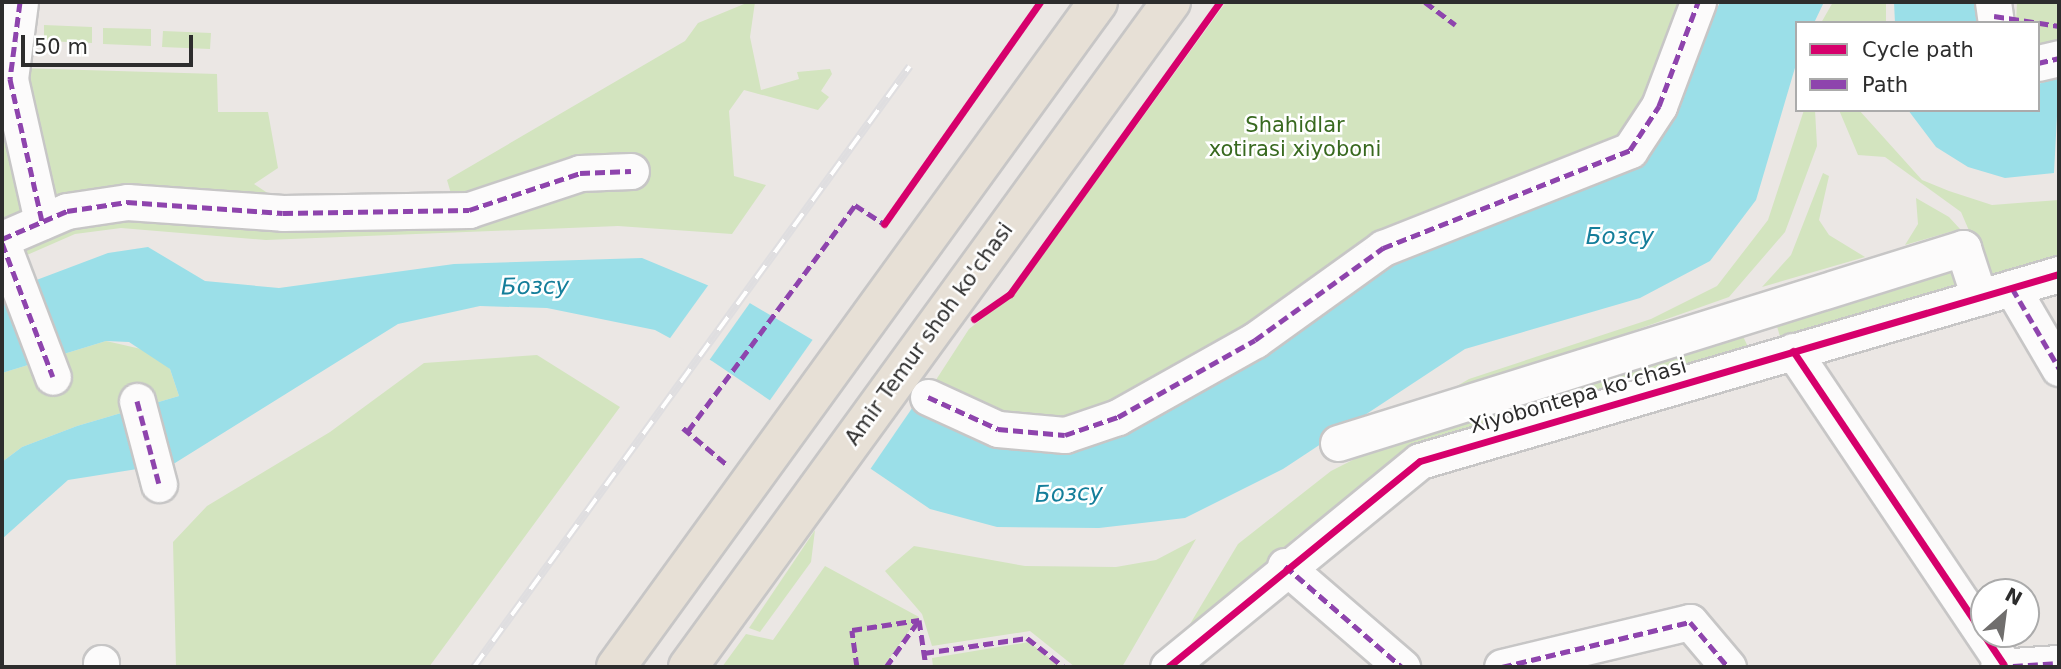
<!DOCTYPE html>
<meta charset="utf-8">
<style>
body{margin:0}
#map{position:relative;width:2061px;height:669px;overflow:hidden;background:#ebe7e4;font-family:"DejaVu Sans",sans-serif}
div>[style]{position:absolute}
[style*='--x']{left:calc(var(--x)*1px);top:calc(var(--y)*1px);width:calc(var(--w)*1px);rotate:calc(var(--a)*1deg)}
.green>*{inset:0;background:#d3e4bf}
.water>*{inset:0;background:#9bdfe8}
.pier>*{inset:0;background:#ebe7e4}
.roads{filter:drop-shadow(2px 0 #c7c6c6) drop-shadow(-2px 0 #c7c6c6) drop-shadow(0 2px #c7c6c6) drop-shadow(0 -2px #c7c6c6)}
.minor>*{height:35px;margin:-17.5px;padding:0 17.5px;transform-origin:17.5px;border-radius:17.5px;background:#fcfbfb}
.major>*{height:38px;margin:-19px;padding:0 19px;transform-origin:19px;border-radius:19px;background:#e7e0d6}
.rail>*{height:8px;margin-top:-4px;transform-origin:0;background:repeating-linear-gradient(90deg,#fff 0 16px,#dfdee0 0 32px);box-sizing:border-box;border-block:2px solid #dfdee0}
.quiet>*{height:5px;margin-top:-2.5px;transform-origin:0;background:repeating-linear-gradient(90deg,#8e44ad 0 10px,transparent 0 15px)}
.cycleway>*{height:7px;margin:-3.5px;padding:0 3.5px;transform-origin:3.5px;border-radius:3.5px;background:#d6006c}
span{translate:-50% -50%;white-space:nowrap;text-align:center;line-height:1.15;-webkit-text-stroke:5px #fff;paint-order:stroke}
.park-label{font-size:21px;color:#38691f}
.street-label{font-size:21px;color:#2d2d2d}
.water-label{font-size:23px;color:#147e9a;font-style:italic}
.frame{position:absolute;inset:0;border:4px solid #2d2d2d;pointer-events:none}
.legend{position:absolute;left:1795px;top:21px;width:245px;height:91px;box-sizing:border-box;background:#fff;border:2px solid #ababab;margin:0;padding:9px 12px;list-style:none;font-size:21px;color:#2d2d2d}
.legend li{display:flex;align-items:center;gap:14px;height:35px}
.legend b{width:35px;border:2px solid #ababab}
.north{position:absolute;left:1970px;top:578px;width:70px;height:70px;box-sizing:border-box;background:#fff;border:2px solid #ababab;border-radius:50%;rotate:28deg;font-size:19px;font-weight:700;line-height:28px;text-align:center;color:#2d2d2d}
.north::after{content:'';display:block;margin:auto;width:24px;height:32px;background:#706e6d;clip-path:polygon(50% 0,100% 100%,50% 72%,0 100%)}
.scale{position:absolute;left:21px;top:35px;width:172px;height:32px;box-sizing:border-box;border:4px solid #2d2d2d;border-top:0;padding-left:9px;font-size:21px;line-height:24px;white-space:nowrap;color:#2d2d2d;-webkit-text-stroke:5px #fff;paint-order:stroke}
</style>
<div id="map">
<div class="green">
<div style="clip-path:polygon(749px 2px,755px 2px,750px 37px,761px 90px,799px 79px,797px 72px,830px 69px,832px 74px,821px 91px,829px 97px,818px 110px,744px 90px,729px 111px,734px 176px,766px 185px,732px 234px,618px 226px,266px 240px,121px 228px,75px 234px,11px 262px,13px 244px,72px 217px,457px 214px,447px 180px,685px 41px,698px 23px)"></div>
<div style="clip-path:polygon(1226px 2px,1694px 2px,1629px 143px,1159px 386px,1060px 422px,1011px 417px,932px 386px,969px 329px,1016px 292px)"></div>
<div style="clip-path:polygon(1833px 2px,1886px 2px,1886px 23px,1821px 23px)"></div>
<div style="clip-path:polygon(2017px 2px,2059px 2px,2059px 65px,2038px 66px,2038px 23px,2016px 23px)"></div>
<div style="clip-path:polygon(44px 25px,92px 27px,92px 43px,44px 41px)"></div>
<div style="clip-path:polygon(103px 28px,151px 29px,151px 46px,103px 44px)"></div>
<div style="clip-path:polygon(163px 31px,211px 33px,210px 49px,162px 47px)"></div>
<div style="clip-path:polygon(18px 68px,217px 74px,218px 112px,268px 112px,278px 168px,254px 184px,293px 210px,52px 204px)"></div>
<div style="clip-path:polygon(2px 86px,22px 210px,2px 232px)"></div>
<div style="clip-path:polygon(1804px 110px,1815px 110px,1817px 146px,1785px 232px,1729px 297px,1426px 404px,1469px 379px,1651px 319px,1717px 286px,1768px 220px)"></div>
<div style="clip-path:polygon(1839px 110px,1859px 110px,1922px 180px,1949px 191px,1992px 205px,2059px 200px,2059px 256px,1997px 275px,1986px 270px,1961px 212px,1885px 157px,1858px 155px)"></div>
<div style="clip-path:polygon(1823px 173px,1829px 176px,1819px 220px,1829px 235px,1865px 257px,1762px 287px,1791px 255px)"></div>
<div style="clip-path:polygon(1916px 198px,1949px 217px,1960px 229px,1905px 245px,1918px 224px)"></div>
<div style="clip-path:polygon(1954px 270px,1960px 288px,1781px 340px,1776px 323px)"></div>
<div style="clip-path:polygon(1742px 334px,1748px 347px,1421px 444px,1298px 535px,1181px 639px,1238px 544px,1331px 471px,1402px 435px)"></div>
<div style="clip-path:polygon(106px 341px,150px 351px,170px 369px,179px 396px,77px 426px,22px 447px,2px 462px,2px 373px)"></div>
<div style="clip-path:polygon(537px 355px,620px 407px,429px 667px,176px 667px,173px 542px,207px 506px,330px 432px,424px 363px)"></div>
<div style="clip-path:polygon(815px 530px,811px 562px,760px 632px,749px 628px)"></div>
<div style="clip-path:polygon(1196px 539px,1122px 667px,1075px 667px,1030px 631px,932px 646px,922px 614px,885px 571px,914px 546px,1025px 566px,1116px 567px,1156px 560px)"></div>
<div style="clip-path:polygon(825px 566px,919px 617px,883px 667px,722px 667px,746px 634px,773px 640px)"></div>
<div style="clip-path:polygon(1029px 642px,1061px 667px,933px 667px,932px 658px)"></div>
</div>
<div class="water">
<div style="clip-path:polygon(1720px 2px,1824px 2px,1814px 23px,1797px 23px,1797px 61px,1756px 200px,1710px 261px,1640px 298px,1465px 349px,1283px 469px,1185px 518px,1099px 528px,997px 527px,930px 509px,712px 361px,655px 330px,547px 308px,480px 306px,398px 324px,175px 463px,68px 480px,2px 539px,2px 462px,22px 447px,77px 426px,179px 396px,170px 369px,129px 342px,106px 341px,2px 373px,2px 293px,108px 253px,148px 247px,205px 281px,279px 288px,454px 264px,642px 258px,748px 302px,922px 404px,1027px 446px,1376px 263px,1644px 157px,1661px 137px)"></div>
<div style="clip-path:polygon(1894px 2px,1983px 2px,1983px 23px,1895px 23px)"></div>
<div style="clip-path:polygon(2059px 78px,2054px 173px,2005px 178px,1968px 167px,1936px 147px,1908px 110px,2038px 110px,2038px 84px)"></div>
</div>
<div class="pier">
<div style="clip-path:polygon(712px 280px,752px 300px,708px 362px,668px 341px)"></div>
<div style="clip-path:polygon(816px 335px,919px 398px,869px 471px,768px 403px)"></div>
</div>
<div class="roads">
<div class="minor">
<div style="--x:20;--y:2;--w:78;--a:97.4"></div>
<div style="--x:10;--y:79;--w:146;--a:77.3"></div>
<div style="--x:1993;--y:2;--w:21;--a:82"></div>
<div style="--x:2038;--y:63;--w:22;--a:-13"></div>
<div style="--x:2;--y:239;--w:71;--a:-23.3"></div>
<div style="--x:67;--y:211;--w:61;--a:-8.5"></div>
<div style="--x:127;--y:202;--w:156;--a:4"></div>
<div style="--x:283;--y:213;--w:186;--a:-0.9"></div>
<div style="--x:469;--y:210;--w:117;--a:-18.4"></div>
<div style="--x:580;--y:173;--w:51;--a:-2.2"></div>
<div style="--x:2;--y:243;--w:143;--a:69.2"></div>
<div style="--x:2012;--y:288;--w:93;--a:59.6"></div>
<div style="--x:1793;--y:351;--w:377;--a:56.1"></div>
<div style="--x:928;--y:397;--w:77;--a:24.6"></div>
<div style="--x:998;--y:429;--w:67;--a:5.1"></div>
<div style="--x:1065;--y:435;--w:56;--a:-18.8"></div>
<div style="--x:1118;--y:417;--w:157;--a:-29.3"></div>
<div style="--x:1255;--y:340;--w:158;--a:-35.7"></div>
<div style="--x:1383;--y:248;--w:266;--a:-21.6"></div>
<div style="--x:1630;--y:150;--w:53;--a:-56.6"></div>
<div style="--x:1659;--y:106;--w:111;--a:-69.4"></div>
<div style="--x:137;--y:401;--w:86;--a:75.2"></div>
<div style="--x:1338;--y:443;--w:655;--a:-17.33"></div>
<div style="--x:1963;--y:248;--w:52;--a:71.9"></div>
<div style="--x:1285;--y:566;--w:155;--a:40.8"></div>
<div style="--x:101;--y:663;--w:4;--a:90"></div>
<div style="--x:1168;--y:667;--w:325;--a:-39.3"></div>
<div style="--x:1420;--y:461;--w:666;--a:-16.31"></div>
<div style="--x:1502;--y:667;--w:193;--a:-13.5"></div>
<div style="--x:1690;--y:622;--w:59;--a:49.8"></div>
<div style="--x:1998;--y:667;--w:61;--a:-3.8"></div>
</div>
<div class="major">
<div style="--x:616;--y:667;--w:821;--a:-54.06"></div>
<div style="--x:688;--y:667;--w:822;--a:-54.01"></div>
</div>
</div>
<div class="rail">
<div style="--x:474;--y:667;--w:742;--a:-54.04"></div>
</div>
<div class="quiet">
<div style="--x:20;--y:2;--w:78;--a:97.4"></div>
<div style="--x:10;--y:79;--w:146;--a:77.3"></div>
<div style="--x:1425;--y:2;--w:38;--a:37"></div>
<div style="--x:1994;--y:16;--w:66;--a:8.7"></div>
<div style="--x:2038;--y:63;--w:22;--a:-13"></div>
<div style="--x:2;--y:239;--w:71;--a:-23.3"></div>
<div style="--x:67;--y:211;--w:61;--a:-8.5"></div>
<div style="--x:127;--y:202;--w:156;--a:4"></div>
<div style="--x:283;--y:213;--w:186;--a:-0.9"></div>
<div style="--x:469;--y:210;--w:117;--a:-18.4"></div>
<div style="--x:580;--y:173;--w:51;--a:-2.2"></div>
<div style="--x:2;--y:243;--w:143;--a:69.2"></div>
<div style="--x:2012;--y:288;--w:93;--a:59.6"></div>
<div style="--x:928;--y:397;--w:77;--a:24.6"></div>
<div style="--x:998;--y:429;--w:67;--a:5.1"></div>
<div style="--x:1065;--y:435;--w:56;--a:-18.8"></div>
<div style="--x:1118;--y:417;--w:157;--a:-29.3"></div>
<div style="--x:1255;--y:340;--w:158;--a:-35.7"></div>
<div style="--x:1383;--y:248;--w:266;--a:-21.6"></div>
<div style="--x:1630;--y:150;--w:53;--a:-56.6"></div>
<div style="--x:1659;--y:106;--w:111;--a:-69.4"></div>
<div style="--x:137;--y:401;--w:86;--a:75.2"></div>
<div style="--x:683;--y:428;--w:56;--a:39.9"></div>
<div style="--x:688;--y:431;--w:281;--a:-53.5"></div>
<div style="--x:855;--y:205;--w:35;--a:33"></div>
<div style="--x:1285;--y:566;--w:155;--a:40.8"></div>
<div style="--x:924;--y:653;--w:104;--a:-8.3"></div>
<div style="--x:1027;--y:638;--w:47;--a:38.1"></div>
<div style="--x:857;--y:667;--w:37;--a:-98"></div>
<div style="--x:852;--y:630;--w:68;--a:-8.5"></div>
<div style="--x:919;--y:620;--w:48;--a:81.5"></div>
<div style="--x:886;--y:667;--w:57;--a:-54.9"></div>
<div style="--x:1502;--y:667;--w:193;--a:-13.5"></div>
<div style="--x:1690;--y:622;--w:59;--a:49.8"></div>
<div style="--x:1998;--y:667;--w:61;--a:-3.8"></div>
</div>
<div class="cycleway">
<div style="--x:884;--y:224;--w:271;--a:-54.9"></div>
<div style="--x:974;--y:319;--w:44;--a:-34.8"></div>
<div style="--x:1010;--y:294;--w:360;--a:-54.3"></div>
<div style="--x:1793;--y:351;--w:377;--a:56.1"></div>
<div style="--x:1168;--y:667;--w:325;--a:-39.3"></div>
<div style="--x:1420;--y:461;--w:666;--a:-16.31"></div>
</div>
<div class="park-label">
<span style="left:1295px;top:137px">Shahidlar<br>xotirasi xiyoboni</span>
</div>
<div class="street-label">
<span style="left:929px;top:334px;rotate:-54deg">Amir Temur shoh ko'chasi</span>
<span style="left:1578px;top:396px;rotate:-16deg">Xiyobontepa koʻchasi</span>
</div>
<div class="water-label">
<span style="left:1620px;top:236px">Бозсу</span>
<span style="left:535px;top:286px;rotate:-1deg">Бозсу</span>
<span style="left:1069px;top:493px;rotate:-2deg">Бозсу</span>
</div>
<div class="frame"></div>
<ul class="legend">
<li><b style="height:9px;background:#d6006c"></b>Cycle path</li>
<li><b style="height:9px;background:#8e44ad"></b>Path</li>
</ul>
<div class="north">N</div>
<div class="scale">50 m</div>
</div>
